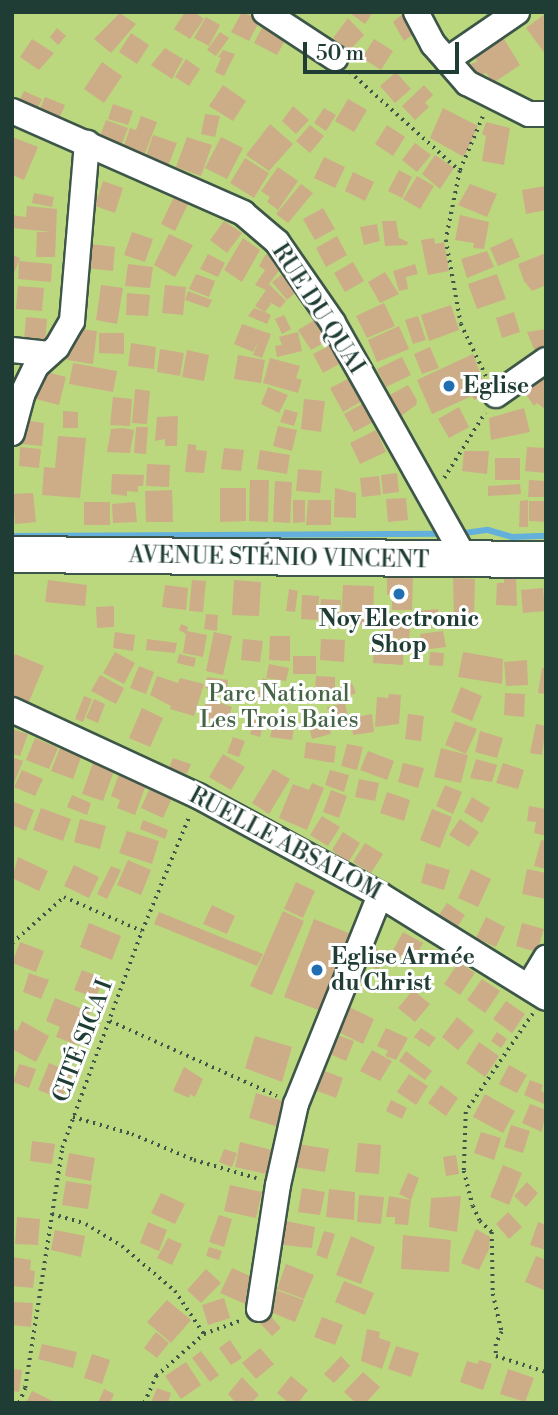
<!DOCTYPE html>
<meta charset="utf-8">
<style>
body{margin:0}
#map{position:relative;width:558px;height:1415px;overflow:hidden;background:#e7e1be;font-family:"Libre Bodoni",serif}
div>[style]{position:absolute}
[style*='--x']{left:calc(var(--x)*1px);top:calc(var(--y)*1px);width:calc(var(--w)*1px);rotate:calc(var(--a)*1deg)}
.green>*{inset:0;background:#bbd87e}
.stream>*{height:6px;margin:-3px;padding:0 3px;transform-origin:3px;border-radius:3px;background:#63b0dd}
.building>*{inset:0;background:#ccad88}
.path>*{height:3.5px;margin-top:-1.75px;transform-origin:0;background:repeating-linear-gradient(90deg,#3d5649 0 2px,transparent 0 7px)}
.roads{filter:drop-shadow(2px 0 #3d5649) drop-shadow(-2px 0 #3d5649) drop-shadow(0 2px #3d5649) drop-shadow(0 -2px #3d5649)}
.minor>*{height:24px;margin:-12px;padding:0 12px;transform-origin:12px;border-radius:12px;background:#fff}
.secondary>*{height:35px;margin:-17.5px;padding:0 17.5px;transform-origin:17.5px;border-radius:17.5px;background:#fff}
.dots>*{width:19px;height:19px;translate:-50% -50%;box-sizing:border-box;border:4px solid #fff;border-radius:50%}
span{translate:-50% -50%;white-space:nowrap;text-align:center;line-height:1.15;-webkit-text-stroke:6px #fff;paint-order:stroke}
.street-label{font-size:23px;color:#1f3d34}
.poi-label{font-size:23px;color:#1f3d34;font-weight:700}
.left{translate:0 -50%;text-align:left}
.park-label{font-size:23px;color:#466446}
.frame{position:absolute;inset:0;border:14px solid #1f3d34;pointer-events:none}
.scale{position:absolute;left:303px;top:42px;width:156px;height:32px;box-sizing:border-box;border:4px solid #1f3d34;border-top:0;padding-left:9px;font-size:21px;line-height:24px;white-space:nowrap;color:#1f3d34;-webkit-text-stroke:5px #fff;paint-order:stroke}
</style>
<div id="map">
<div class="green">
<div style="clip-path:polygon(12px 12px,546px 12px,546px 1403px,12px 1403px)"></div>
</div>
<div class="stream">
<div style="--x:458;--y:534;--w:30;--a:-8"></div>
<div style="--x:488;--y:530;--w:25;--a:16"></div>
<div style="--x:512;--y:537;--w:34;--a:-2"></div>
<div style="--x:12;--y:536;--w:432;--a:-0.3"></div>
</div>
<div class="building">
<div style="clip-path:polygon(185px 12px,194px 12px,204px 19px,190px 39px,174px 29px)"></div>
<div style="clip-path:polygon(242px 12px,260px 20px,249px 41px,231px 32px)"></div>
<div style="clip-path:polygon(352px 12px,373px 12px,365px 24px,351px 14px)"></div>
<div style="clip-path:polygon(405px 12px,419px 30px,404px 41px,393px 22px)"></div>
<div style="clip-path:polygon(120px 13px,136px 24px,111px 53px,94px 39px)"></div>
<div style="clip-path:polygon(546px 13px,546px 55px,526px 28px)"></div>
<div style="clip-path:polygon(206px 17px,220px 25px,209px 46px,194px 38px)"></div>
<div style="clip-path:polygon(348px 18px,364px 35px,349px 51px,333px 38px)"></div>
<div style="clip-path:polygon(264px 24px,287px 37px,277px 55px,254px 43px)"></div>
<div style="clip-path:polygon(57px 28px,66px 36px,58px 45px,50px 37px)"></div>
<div style="clip-path:polygon(499px 31px,520px 65px,493px 83px,486px 73px,478px 78px,470px 64px,477px 62px,475px 55px,484px 50px,482px 46px)"></div>
<div style="clip-path:polygon(220px 32px,229px 38px,216px 56px,207px 50px)"></div>
<div style="clip-path:polygon(131px 33px,149px 45px,137px 64px,119px 52px)"></div>
<div style="clip-path:polygon(32px 39px,54px 53px,39px 70px,20px 57px)"></div>
<div style="clip-path:polygon(374px 39px,393px 51px,381px 70px,362px 58px)"></div>
<div style="clip-path:polygon(165px 48px,183px 59px,172px 79px,151px 65px)"></div>
<div style="clip-path:polygon(223px 50px,235px 54px,224px 76px,215px 72px,221px 58px,218px 57px)"></div>
<div style="clip-path:polygon(186px 59px,200px 69px,189px 86px,175px 77px)"></div>
<div style="clip-path:polygon(102px 62px,122px 76px,104px 103px,84px 89px)"></div>
<div style="clip-path:polygon(396px 72px,411px 89px,395px 103px,380px 86px)"></div>
<div style="clip-path:polygon(223px 85px,246px 101px,233px 121px,209px 106px)"></div>
<div style="clip-path:polygon(424px 85px,433px 95px,425px 103px,429px 107px,415px 120px,402px 106px)"></div>
<div style="clip-path:polygon(24px 91px,42px 99px,33px 118px,15px 110px)"></div>
<div style="clip-path:polygon(45px 97px,65px 105px,56px 126px,36px 118px)"></div>
<div style="clip-path:polygon(348px 99px,367px 110px,354px 132px,335px 121px)"></div>
<div style="clip-path:polygon(113px 104px,133px 111px,128px 125px,108px 119px)"></div>
<div style="clip-path:polygon(293px 106px,309px 120px,296px 134px,282px 121px)"></div>
<div style="clip-path:polygon(324px 108px,336px 115px,326px 131px,314px 123px)"></div>
<div style="clip-path:polygon(443px 108px,478px 126px,464px 157px,430px 138px)"></div>
<div style="clip-path:polygon(205px 114px,220px 116px,215px 137px,201px 134px)"></div>
<div style="clip-path:polygon(141px 116px,157px 122px,144px 156px,123px 148px,130px 128px,136px 130px)"></div>
<div style="clip-path:polygon(106px 120px,128px 128px,118px 154px,96px 146px)"></div>
<div style="clip-path:polygon(486px 122px,510px 128px,504px 165px,482px 161px,486px 136px,482px 134px)"></div>
<div style="clip-path:polygon(270px 124px,293px 144px,269px 171px,246px 155px)"></div>
<div style="clip-path:polygon(310px 125px,324px 136px,310px 153px,296px 141px)"></div>
<div style="clip-path:polygon(387px 125px,405px 137px,393px 156px,375px 144px)"></div>
<div style="clip-path:polygon(153px 135px,177px 143px,168px 166px,145px 159px)"></div>
<div style="clip-path:polygon(12px 137px,38px 147px,24px 180px,12px 175px)"></div>
<div style="clip-path:polygon(187px 137px,212px 145px,201px 176px,176px 167px)"></div>
<div style="clip-path:polygon(221px 137px,243px 148px,227px 179px,205px 168px)"></div>
<div style="clip-path:polygon(415px 143px,431px 155px,417px 172px,402px 160px)"></div>
<div style="clip-path:polygon(435px 155px,454px 168px,440px 189px,422px 174px)"></div>
<div style="clip-path:polygon(324px 157px,345px 167px,335px 188px,314px 178px)"></div>
<div style="clip-path:polygon(245px 158px,269px 173px,254px 198px,230px 183px)"></div>
<div style="clip-path:polygon(278px 167px,298px 181px,278px 210px,267px 202px,270px 197px,261px 191px)"></div>
<div style="clip-path:polygon(399px 170px,412px 177px,402px 198px,388px 191px)"></div>
<div style="clip-path:polygon(353px 172px,374px 182px,365px 201px,345px 191px)"></div>
<div style="clip-path:polygon(417px 176px,434px 186px,420px 209px,403px 199px)"></div>
<div style="clip-path:polygon(103px 181px,123px 188px,115px 213px,95px 206px)"></div>
<div style="clip-path:polygon(301px 184px,313px 193px,288px 223px,276px 214px)"></div>
<div style="clip-path:polygon(470px 184px,497px 194px,487px 217px,458px 205px)"></div>
<div style="clip-path:polygon(546px 186px,546px 210px,526px 214px,522px 190px)"></div>
<div style="clip-path:polygon(34px 193px,54px 197px,52px 207px,32px 203px)"></div>
<div style="clip-path:polygon(174px 197px,188px 204px,175px 231px,161px 224px)"></div>
<div style="clip-path:polygon(27px 206px,57px 209px,55px 257px,36px 257px,37px 232px,52px 232px,12px 228px,12px 215px,26px 217px)"></div>
<div style="clip-path:polygon(323px 208px,335px 229px,315px 240px,303px 219px)"></div>
<div style="clip-path:polygon(460px 215px,489px 222px,484px 249px,473px 248px,474px 243px,455px 240px)"></div>
<div style="clip-path:polygon(224px 221px,242px 233px,227px 253px,210px 240px)"></div>
<div style="clip-path:polygon(382px 221px,396px 221px,399px 238px,408px 242px,407px 245px,385px 246px)"></div>
<div style="clip-path:polygon(377px 224px,380px 241px,364px 245px,360px 227px)"></div>
<div style="clip-path:polygon(132px 232px,153px 239px,145px 262px,124px 255px)"></div>
<div style="clip-path:polygon(169px 234px,193px 245px,175px 277px,154px 265px)"></div>
<div style="clip-path:polygon(337px 236px,347px 255px,326px 267px,316px 248px)"></div>
<div style="clip-path:polygon(243px 238px,260px 250px,242px 282px,224px 270px)"></div>
<div style="clip-path:polygon(434px 238px,435px 244px,444px 242px,449px 271px,428px 275px,421px 240px)"></div>
<div style="clip-path:polygon(512px 238px,520px 257px,498px 266px,490px 248px)"></div>
<div style="clip-path:polygon(90px 244px,115px 247px,113px 271px,87px 268px)"></div>
<div style="clip-path:polygon(487px 251px,494px 267px,467px 278px,461px 259px)"></div>
<div style="clip-path:polygon(546px 253px,546px 285px,532px 291px,524px 281px,518px 264px)"></div>
<div style="clip-path:polygon(208px 254px,225px 263px,218px 277px,200px 269px)"></div>
<div style="clip-path:polygon(266px 254px,284px 264px,269px 284px,286px 301px,280px 308px,269px 302px,271px 304px,265px 312px,271px 315px,267px 324px,248px 316px,254px 308px,265px 312px,255px 306px,266px 290px,255px 285px,265px 270px,259px 266px)"></div>
<div style="clip-path:polygon(12px 255px,20px 258px,19px 261px,52px 264px,51px 282px,18px 279px,19px 261px,12px 278px)"></div>
<div style="clip-path:polygon(353px 262px,364px 281px,345px 292px,334px 273px)"></div>
<div style="clip-path:polygon(128px 264px,153px 267px,150px 288px,125px 286px)"></div>
<div style="clip-path:polygon(415px 264px,418px 274px,406px 277px,408px 289px,399px 291px,393px 271px)"></div>
<div style="clip-path:polygon(294px 265px,308px 282px,287px 300px,272px 282px)"></div>
<div style="clip-path:polygon(385px 272px,399px 294px,380px 303px,368px 282px)"></div>
<div style="clip-path:polygon(196px 274px,215px 281px,209px 297px,189px 289px)"></div>
<div style="clip-path:polygon(497px 274px,506px 299px,477px 309px,468px 284px)"></div>
<div style="clip-path:polygon(101px 285px,123px 288px,117px 324px,96px 320px)"></div>
<div style="clip-path:polygon(165px 285px,186px 287px,183px 315px,162px 313px)"></div>
<div style="clip-path:polygon(18px 286px,44px 288px,42px 311px,16px 309px)"></div>
<div style="clip-path:polygon(188px 291px,212px 300px,208px 308px,185px 300px)"></div>
<div style="clip-path:polygon(127px 293px,150px 295px,148px 316px,126px 315px)"></div>
<div style="clip-path:polygon(384px 303px,395px 326px,367px 338px,356px 316px)"></div>
<div style="clip-path:polygon(451px 305px,459px 330px,429px 341px,421px 315px)"></div>
<div style="clip-path:polygon(514px 312px,520px 332px,502px 338px,496px 318px)"></div>
<div style="clip-path:polygon(284px 315px,291px 329px,282px 334px,275px 319px)"></div>
<div style="clip-path:polygon(321px 316px,334px 337px,311px 350px,298px 330px)"></div>
<div style="clip-path:polygon(418px 316px,426px 340px,413px 344px,405px 320px)"></div>
<div style="clip-path:polygon(26px 317px,47px 319px,45px 342px,24px 340px)"></div>
<div style="clip-path:polygon(242px 324px,271px 334px,262px 358px,253px 355px,258px 342px,253px 352px,234px 344px)"></div>
<div style="clip-path:polygon(399px 326px,409px 349px,377px 362px,368px 340px)"></div>
<div style="clip-path:polygon(72px 328px,97px 331px,93px 364px,67px 360px)"></div>
<div style="clip-path:polygon(546px 329px,546px 354px,538px 359px,527px 332px)"></div>
<div style="clip-path:polygon(298px 332px,302px 351px,277px 357px,275px 346px,282px 345px,279px 337px)"></div>
<div style="clip-path:polygon(99px 333px,124px 333px,124px 354px,99px 353px)"></div>
<div style="clip-path:polygon(336px 342px,346px 360px,323px 373px,313px 354px)"></div>
<div style="clip-path:polygon(131px 343px,156px 347px,154px 369px,128px 366px)"></div>
<div style="clip-path:polygon(430px 347px,439px 368px,422px 374px,414px 354px)"></div>
<div style="clip-path:polygon(160px 349px,184px 353px,180px 376px,157px 372px)"></div>
<div style="clip-path:polygon(187px 350px,209px 355px,204px 381px,182px 377px)"></div>
<div style="clip-path:polygon(473px 354px,488px 394px,474px 400px,472px 396px,432px 414px,417px 380px)"></div>
<div style="clip-path:polygon(238px 355px,265px 360px,261px 383px,234px 379px)"></div>
<div style="clip-path:polygon(402px 357px,411px 375px,386px 387px,377px 369px)"></div>
<div style="clip-path:polygon(270px 358px,300px 366px,296px 378px,302px 380px,298px 393px,263px 383px)"></div>
<div style="clip-path:polygon(73px 363px,117px 371px,113px 392px,69px 384px)"></div>
<div style="clip-path:polygon(39px 370px,66px 377px,59px 405px,32px 398px)"></div>
<div style="clip-path:polygon(546px 370px,546px 410px,537px 403px,534px 406px,520px 386px,530px 380px,534px 384px)"></div>
<div style="clip-path:polygon(350px 378px,362px 401px,343px 412px,330px 388px)"></div>
<div style="clip-path:polygon(408px 385px,417px 400px,416px 405px,401px 416px,390px 395px)"></div>
<div style="clip-path:polygon(268px 387px,288px 395px,279px 413px,261px 404px)"></div>
<div style="clip-path:polygon(135px 389px,150px 391px,147px 424px,132px 423px)"></div>
<div style="clip-path:polygon(113px 397px,132px 399px,130px 426px,110px 425px)"></div>
<div style="clip-path:polygon(304px 399px,325px 401px,321px 432px,301px 429px)"></div>
<div style="clip-path:polygon(364px 403px,373px 422px,354px 432px,344px 414px)"></div>
<div style="clip-path:polygon(459px 407px,469px 427px,449px 438px,438px 419px)"></div>
<div style="clip-path:polygon(524px 408px,530px 432px,491px 440px,489px 418px)"></div>
<div style="clip-path:polygon(285px 409px,298px 413px,294px 426px,280px 422px)"></div>
<div style="clip-path:polygon(63px 411px,78px 412px,78px 428px,63px 428px)"></div>
<div style="clip-path:polygon(178px 416px,177px 446px,165px 446px,165px 439px,155px 441px,157px 417px)"></div>
<div style="clip-path:polygon(24px 420px,44px 423px,42px 446px,21px 444px)"></div>
<div style="clip-path:polygon(278px 426px,297px 430px,292px 451px,273px 446px)"></div>
<div style="clip-path:polygon(136px 427px,148px 427px,146px 454px,134px 453px)"></div>
<div style="clip-path:polygon(123px 428px,134px 430px,130px 453px,107px 452px,111px 429px)"></div>
<div style="clip-path:polygon(376px 430px,386px 452px,360px 464px,350px 443px)"></div>
<div style="clip-path:polygon(58px 436px,86px 438px,80px 498px,42px 495px,44px 467px,55px 468px)"></div>
<div style="clip-path:polygon(188px 444px,196px 445px,196px 450px,207px 451px,204px 473px,185px 472px)"></div>
<div style="clip-path:polygon(20px 447px,41px 449px,39px 468px,19px 466px)"></div>
<div style="clip-path:polygon(527px 447px,546px 448px,546px 473px,525px 471px)"></div>
<div style="clip-path:polygon(224px 448px,244px 450px,241px 471px,221px 469px)"></div>
<div style="clip-path:polygon(260px 450px,290px 455px,287px 474px,257px 469px)"></div>
<div style="clip-path:polygon(464px 451px,489px 451px,487px 474px,462px 471px)"></div>
<div style="clip-path:polygon(495px 458px,520px 458px,520px 480px,495px 480px)"></div>
<div style="clip-path:polygon(147px 464px,170px 465px,169px 487px,146px 486px)"></div>
<div style="clip-path:polygon(298px 469px,322px 471px,320px 493px,296px 491px)"></div>
<div style="clip-path:polygon(397px 473px,399px 492px,383px 494px,381px 475px)"></div>
<div style="clip-path:polygon(112px 474px,144px 475px,143px 486px,138px 486px,138px 492px,127px 491px,127px 496px,111px 494px)"></div>
<div style="clip-path:polygon(379px 476px,381px 495px,362px 497px,360px 478px)"></div>
<div style="clip-path:polygon(250px 480px,269px 480px,268px 522px,249px 521px)"></div>
<div style="clip-path:polygon(529px 480px,546px 481px,546px 497px,528px 497px)"></div>
<div style="clip-path:polygon(275px 481px,292px 482px,290px 523px,273px 522px)"></div>
<div style="clip-path:polygon(520px 484px,521px 494px,488px 496px,488px 486px)"></div>
<div style="clip-path:polygon(220px 488px,246px 488px,246px 521px,220px 522px)"></div>
<div style="clip-path:polygon(335px 488px,356px 493px,356px 518px,334px 517px)"></div>
<div style="clip-path:polygon(172px 490px,173px 522px,146px 522px,145px 491px)"></div>
<div style="clip-path:polygon(33px 493px,36px 522px,15px 524px,13px 494px)"></div>
<div style="clip-path:polygon(406px 498px,408px 520px,388px 522px,386px 499px)"></div>
<div style="clip-path:polygon(293px 500px,305px 500px,305px 522px,293px 523px)"></div>
<div style="clip-path:polygon(308px 500px,331px 500px,331px 525px,306px 525px)"></div>
<div style="clip-path:polygon(528px 500px,528px 527px,519px 527px,520px 501px)"></div>
<div style="clip-path:polygon(529px 501px,546px 501px,546px 522px,529px 521px)"></div>
<div style="clip-path:polygon(84px 502px,110px 502px,110px 525px,84px 525px)"></div>
<div style="clip-path:polygon(135px 502px,137px 522px,113px 523px,112px 504px)"></div>
<div style="clip-path:polygon(504px 574px,516px 576px,517px 606px,496px 605px,497px 583px,504px 583px)"></div>
<div style="clip-path:polygon(387px 578px,413px 578px,412px 610px,392px 610px,392px 595px,387px 595px)"></div>
<div style="clip-path:polygon(453px 578px,475px 579px,474px 615px,454px 619px)"></div>
<div style="clip-path:polygon(48px 580px,87px 585px,85px 606px,45px 602px)"></div>
<div style="clip-path:polygon(192px 580px,206px 581px,203px 612px,189px 611px)"></div>
<div style="clip-path:polygon(234px 580px,261px 582px,259px 616px,232px 615px)"></div>
<div style="clip-path:polygon(165px 585px,188px 588px,186px 610px,162px 607px)"></div>
<div style="clip-path:polygon(343px 585px,374px 586px,373px 625px,341px 624px)"></div>
<div style="clip-path:polygon(543px 588px,545px 611px,523px 613px,521px 590px)"></div>
<div style="clip-path:polygon(289px 589px,298px 591px,295px 612px,286px 611px)"></div>
<div style="clip-path:polygon(302px 595px,319px 596px,318px 620px,301px 619px)"></div>
<div style="clip-path:polygon(321px 599px,341px 600px,339px 621px,319px 620px)"></div>
<div style="clip-path:polygon(114px 606px,114px 627px,97px 628px,96px 607px)"></div>
<div style="clip-path:polygon(438px 609px,439px 626px,420px 627px,419px 611px)"></div>
<div style="clip-path:polygon(206px 614px,218px 615px,217px 631px,204px 629px)"></div>
<div style="clip-path:polygon(391px 616px,411px 618px,409px 639px,388px 637px)"></div>
<div style="clip-path:polygon(181px 624px,188px 627px,187px 631px,207px 635px,203px 657px,183px 653px,186px 634px,179px 630px)"></div>
<div style="clip-path:polygon(443px 631px,446px 647px,422px 650px,420px 634px)"></div>
<div style="clip-path:polygon(115px 632px,135px 635px,133px 651px,113px 648px)"></div>
<div style="clip-path:polygon(214px 632px,232px 636px,223px 675px,206px 671px)"></div>
<div style="clip-path:polygon(270px 636px,290px 636px,290px 661px,269px 660px)"></div>
<div style="clip-path:polygon(375px 638px,404px 639px,403px 665px,373px 663px)"></div>
<div style="clip-path:polygon(147px 639px,177px 643px,175px 653px,146px 650px)"></div>
<div style="clip-path:polygon(243px 639px,263px 641px,260px 662px,241px 660px)"></div>
<div style="clip-path:polygon(321px 639px,345px 640px,344px 662px,320px 660px)"></div>
<div style="clip-path:polygon(115px 652px,135px 663px,124px 684px,103px 673px)"></div>
<div style="clip-path:polygon(430px 652px,444px 653px,443px 666px,429px 665px)"></div>
<div style="clip-path:polygon(463px 652px,503px 659px,502px 684px,458px 677px)"></div>
<div style="clip-path:polygon(15px 654px,44px 666px,28px 704px,12px 698px,12px 662px)"></div>
<div style="clip-path:polygon(179px 654px,196px 658px,194px 667px,177px 663px)"></div>
<div style="clip-path:polygon(293px 656px,316px 656px,316px 674px,293px 674px)"></div>
<div style="clip-path:polygon(527px 660px,528px 685px,506px 686px,504px 662px)"></div>
<div style="clip-path:polygon(269px 664px,289px 668px,286px 681px,266px 678px)"></div>
<div style="clip-path:polygon(139px 666px,154px 672px,146px 694px,130px 688px)"></div>
<div style="clip-path:polygon(542px 668px,546px 668px,546px 694px,538px 693px)"></div>
<div style="clip-path:polygon(100px 675px,124px 688px,116px 704px,91px 691px)"></div>
<div style="clip-path:polygon(157px 676px,178px 683px,180px 678px,204px 684px,194px 716px,170px 709px,171px 706px,150px 695px)"></div>
<div style="clip-path:polygon(316px 676px,335px 677px,335px 690px,352px 683px,356px 693px,339px 700px,334px 689px,315px 689px)"></div>
<div style="clip-path:polygon(207px 677px,228px 680px,227px 692px,205px 688px)"></div>
<div style="clip-path:polygon(263px 678px,279px 684px,272px 701px,257px 696px)"></div>
<div style="clip-path:polygon(461px 687px,482px 696px,472px 721px,451px 712px)"></div>
<div style="clip-path:polygon(315px 691px,334px 693px,333px 703px,314px 701px)"></div>
<div style="clip-path:polygon(505px 693px,525px 694px,524px 717px,504px 715px)"></div>
<div style="clip-path:polygon(389px 694px,401px 695px,399px 724px,375px 727px,377px 697px,388px 698px)"></div>
<div style="clip-path:polygon(84px 696px,92px 699px,83px 722px,75px 719px)"></div>
<div style="clip-path:polygon(207px 698px,232px 707px,226px 725px,201px 717px)"></div>
<div style="clip-path:polygon(94px 699px,105px 704px,98px 723px,86px 718px)"></div>
<div style="clip-path:polygon(345px 703px,349px 721px,332px 726px,327px 707px)"></div>
<div style="clip-path:polygon(142px 708px,163px 718px,150px 747px,129px 738px)"></div>
<div style="clip-path:polygon(276px 713px,296px 717px,292px 740px,270px 737px)"></div>
<div style="clip-path:polygon(372px 714px,374px 732px,353px 735px,351px 718px)"></div>
<div style="clip-path:polygon(408px 714px,424px 716px,421px 741px,405px 739px)"></div>
<div style="clip-path:polygon(327px 717px,331px 734px,312px 739px,308px 722px)"></div>
<div style="clip-path:polygon(255px 718px,264px 720px,260px 737px,250px 734px)"></div>
<div style="clip-path:polygon(455px 721px,477px 729px,466px 754px,445px 745px)"></div>
<div style="clip-path:polygon(536px 724px,546px 726px,542px 755px,530px 753px)"></div>
<div style="clip-path:polygon(12px 729px,28px 734px,20px 756px,12px 754px)"></div>
<div style="clip-path:polygon(480px 731px,503px 738px,497px 758px,475px 752px)"></div>
<div style="clip-path:polygon(233px 737px,245px 741px,239px 757px,227px 753px)"></div>
<div style="clip-path:polygon(35px 738px,58px 748px,49px 769px,26px 760px)"></div>
<div style="clip-path:polygon(306px 742px,336px 746px,334px 763px,304px 758px)"></div>
<div style="clip-path:polygon(347px 744px,363px 747px,357px 770px,341px 766px)"></div>
<div style="clip-path:polygon(60px 748px,81px 757px,73px 779px,51px 771px)"></div>
<div style="clip-path:polygon(441px 748px,468px 755px,461px 783px,434px 777px)"></div>
<div style="clip-path:polygon(368px 751px,394px 761px,387px 780px,360px 770px)"></div>
<div style="clip-path:polygon(223px 754px,245px 767px,231px 790px,209px 777px)"></div>
<div style="clip-path:polygon(12px 757px,23px 761px,12px 788px)"></div>
<div style="clip-path:polygon(173px 758px,191px 764px,187px 774px,169px 768px)"></div>
<div style="clip-path:polygon(476px 759px,497px 765px,492px 782px,470px 778px)"></div>
<div style="clip-path:polygon(93px 763px,114px 771px,103px 801px,82px 794px)"></div>
<div style="clip-path:polygon(403px 763px,424px 768px,418px 788px,398px 782px)"></div>
<div style="clip-path:polygon(503px 763px,524px 770px,518px 789px,496px 783px)"></div>
<div style="clip-path:polygon(273px 769px,290px 779px,269px 814px,252px 803px)"></div>
<div style="clip-path:polygon(22px 770px,43px 779px,35px 796px,14px 787px)"></div>
<div style="clip-path:polygon(330px 770px,349px 775px,344px 792px,325px 785px)"></div>
<div style="clip-path:polygon(119px 774px,146px 785px,135px 815px,117px 808px,120px 800px,111px 796px)"></div>
<div style="clip-path:polygon(359px 779px,379px 783px,375px 801px,355px 797px)"></div>
<div style="clip-path:polygon(153px 781px,175px 791px,163px 818px,141px 808px)"></div>
<div style="clip-path:polygon(312px 783px,324px 788px,307px 830px,279px 818px,293px 784px,309px 790px)"></div>
<div style="clip-path:polygon(445px 785px,462px 792px,453px 814px,436px 806px)"></div>
<div style="clip-path:polygon(331px 790px,347px 796px,339px 818px,323px 812px)"></div>
<div style="clip-path:polygon(387px 792px,410px 800px,404px 821px,380px 813px)"></div>
<div style="clip-path:polygon(72px 795px,91px 803px,87px 815px,67px 807px)"></div>
<div style="clip-path:polygon(472px 797px,490px 808px,482px 823px,464px 812px)"></div>
<div style="clip-path:polygon(12px 801px,34px 810px,26px 831px,12px 825px)"></div>
<div style="clip-path:polygon(529px 806px,546px 809px,546px 836px,534px 833px,536px 822px,527px 821px)"></div>
<div style="clip-path:polygon(41px 808px,71px 819px,63px 841px,33px 830px)"></div>
<div style="clip-path:polygon(432px 809px,452px 817px,440px 848px,420px 840px)"></div>
<div style="clip-path:polygon(322px 816px,340px 827px,328px 846px,310px 835px)"></div>
<div style="clip-path:polygon(80px 819px,106px 826px,100px 849px,74px 842px)"></div>
<div style="clip-path:polygon(460px 819px,479px 832px,469px 847px,449px 835px)"></div>
<div style="clip-path:polygon(143px 820px,168px 830px,165px 839px,140px 829px)"></div>
<div style="clip-path:polygon(127px 831px,159px 841px,152px 864px,119px 853px)"></div>
<div style="clip-path:polygon(343px 832px,360px 843px,348px 863px,332px 850px)"></div>
<div style="clip-path:polygon(541px 840px,546px 841px,546px 869px,534px 866px)"></div>
<div style="clip-path:polygon(365px 843px,383px 854px,371px 873px,353px 862px)"></div>
<div style="clip-path:polygon(18px 857px,48px 871px,39px 891px,12px 878px)"></div>
<div style="clip-path:polygon(128px 860px,151px 870px,141px 895px,117px 885px)"></div>
<div style="clip-path:polygon(426px 863px,450px 870px,444px 890px,421px 883px)"></div>
<div style="clip-path:polygon(74px 865px,99px 877px,89px 898px,64px 886px)"></div>
<div style="clip-path:polygon(111px 866px,121px 870px,107px 899px,97px 894px)"></div>
<div style="clip-path:polygon(471px 869px,491px 879px,478px 907px,458px 898px)"></div>
<div style="clip-path:polygon(527px 869px,546px 873px,546px 899px,522px 894px)"></div>
<div style="clip-path:polygon(296px 882px,315px 891px,303px 918px,284px 909px)"></div>
<div style="clip-path:polygon(447px 903px,465px 915px,454px 932px,435px 921px)"></div>
<div style="clip-path:polygon(212px 905px,235px 916px,227px 934px,203px 924px)"></div>
<div style="clip-path:polygon(283px 911px,304px 921px,272px 995px,250px 986px)"></div>
<div style="clip-path:polygon(159px 912px,263px 954px,257px 966px,154px 924px)"></div>
<div style="clip-path:polygon(486px 917px,505px 927px,496px 947px,476px 938px)"></div>
<div style="clip-path:polygon(314px 919px,351px 934px,321px 1011px,284px 997px)"></div>
<div style="clip-path:polygon(89px 923px,121px 936px,112px 960px,80px 947px)"></div>
<div style="clip-path:polygon(522px 923px,544px 929px,537px 952px,516px 946px)"></div>
<div style="clip-path:polygon(403px 932px,423px 943px,412px 963px,392px 952px)"></div>
<div style="clip-path:polygon(20px 942px,44px 951px,36px 972px,12px 963px)"></div>
<div style="clip-path:polygon(372px 946px,387px 955px,378px 970px,362px 961px)"></div>
<div style="clip-path:polygon(459px 962px,475px 973px,460px 995px,444px 984px)"></div>
<div style="clip-path:polygon(82px 970px,103px 978px,96px 998px,74px 990px)"></div>
<div style="clip-path:polygon(29px 973px,49px 980px,41px 999px,23px 992px)"></div>
<div style="clip-path:polygon(482px 979px,500px 991px,485px 1013px,467px 1000px)"></div>
<div style="clip-path:polygon(413px 990px,430px 1004px,415px 1022px,398px 1008px)"></div>
<div style="clip-path:polygon(55px 998px,90px 1012px,77px 1045px,56px 1037px,60px 1027px,46px 1021px)"></div>
<div style="clip-path:polygon(506px 1001px,525px 1014px,512px 1033px,493px 1019px)"></div>
<div style="clip-path:polygon(343px 1004px,374px 1019px,363px 1044px,332px 1029px)"></div>
<div style="clip-path:polygon(457px 1017px,474px 1031px,458px 1050px,442px 1037px)"></div>
<div style="clip-path:polygon(22px 1021px,49px 1036px,36px 1062px,12px 1049px,12px 1028px,17px 1031px)"></div>
<div style="clip-path:polygon(386px 1028px,408px 1038px,396px 1060px,385px 1056px,388px 1051px,377px 1046px)"></div>
<div style="clip-path:polygon(421px 1028px,436px 1038px,429px 1047px,414px 1037px)"></div>
<div style="clip-path:polygon(497px 1032px,507px 1039px,501px 1048px,491px 1041px)"></div>
<div style="clip-path:polygon(334px 1034px,354px 1041px,346px 1061px,327px 1053px)"></div>
<div style="clip-path:polygon(255px 1036px,292px 1047px,282px 1082px,245px 1068px)"></div>
<div style="clip-path:polygon(479px 1042px,499px 1056px,485px 1077px,466px 1063px)"></div>
<div style="clip-path:polygon(372px 1050px,392px 1061px,380px 1081px,360px 1071px)"></div>
<div style="clip-path:polygon(406px 1051px,432px 1071px,425px 1080px,399px 1061px)"></div>
<div style="clip-path:polygon(49px 1063px,72px 1073px,62px 1099px,38px 1090px)"></div>
<div style="clip-path:polygon(19px 1064px,36px 1069px,29px 1088px,13px 1082px)"></div>
<div style="clip-path:polygon(509px 1065px,527px 1075px,517px 1093px,499px 1084px)"></div>
<div style="clip-path:polygon(184px 1067px,203px 1079px,195px 1097px,190px 1094px,189px 1098px,173px 1091px)"></div>
<div style="clip-path:polygon(322px 1070px,343px 1078px,336px 1098px,315px 1090px)"></div>
<div style="clip-path:polygon(409px 1074px,428px 1086px,416px 1105px,397px 1092px)"></div>
<div style="clip-path:polygon(530px 1080px,543px 1085px,541px 1091px,546px 1093px,546px 1105px,524px 1095px)"></div>
<div style="clip-path:polygon(441px 1085px,458px 1098px,446px 1116px,428px 1103px)"></div>
<div style="clip-path:polygon(256px 1093px,286px 1102px,279px 1127px,249px 1118px)"></div>
<div style="clip-path:polygon(485px 1094px,515px 1111px,503px 1133px,473px 1117px)"></div>
<div style="clip-path:polygon(391px 1100px,407px 1108px,402px 1119px,386px 1111px)"></div>
<div style="clip-path:polygon(530px 1104px,546px 1110px,542px 1132px,522px 1123px)"></div>
<div style="clip-path:polygon(511px 1125px,530px 1131px,523px 1153px,504px 1147px)"></div>
<div style="clip-path:polygon(481px 1132px,501px 1138px,494px 1160px,474px 1153px)"></div>
<div style="clip-path:polygon(32px 1141px,55px 1144px,52px 1164px,30px 1161px)"></div>
<div style="clip-path:polygon(240px 1142px,272px 1150px,266px 1174px,235px 1167px)"></div>
<div style="clip-path:polygon(358px 1143px,381px 1145px,379px 1174px,355px 1172px)"></div>
<div style="clip-path:polygon(298px 1144px,329px 1149px,325px 1172px,294px 1167px)"></div>
<div style="clip-path:polygon(224px 1149px,237px 1153px,232px 1167px,219px 1162px)"></div>
<div style="clip-path:polygon(69px 1153px,95px 1158px,91px 1181px,65px 1176px)"></div>
<div style="clip-path:polygon(456px 1155px,459px 1174px,446px 1176px,443px 1157px)"></div>
<div style="clip-path:polygon(503px 1165px,522px 1173px,509px 1205px,490px 1197px)"></div>
<div style="clip-path:polygon(408px 1173px,419px 1178px,411px 1200px,399px 1194px)"></div>
<div style="clip-path:polygon(66px 1181px,92px 1185px,88px 1209px,62px 1205px)"></div>
<div style="clip-path:polygon(527px 1182px,538px 1193px,526px 1207px,514px 1196px)"></div>
<div style="clip-path:polygon(230px 1185px,262px 1192px,256px 1218px,224px 1211px)"></div>
<div style="clip-path:polygon(302px 1188px,325px 1192px,320px 1215px,298px 1212px)"></div>
<div style="clip-path:polygon(329px 1189px,355px 1192px,354px 1220px,326px 1217px)"></div>
<div style="clip-path:polygon(161px 1193px,185px 1204px,175px 1224px,151px 1213px)"></div>
<div style="clip-path:polygon(359px 1195px,384px 1197px,381px 1224px,357px 1222px)"></div>
<div style="clip-path:polygon(389px 1196px,411px 1200px,408px 1225px,395px 1224px,395px 1217px,386px 1217px)"></div>
<div style="clip-path:polygon(461px 1196px,457px 1232px,429px 1227px,431px 1198px)"></div>
<div style="clip-path:polygon(508px 1212px,522px 1227px,509px 1239px,496px 1224px)"></div>
<div style="clip-path:polygon(219px 1215px,232px 1219px,224px 1247px,209px 1242px)"></div>
<div style="clip-path:polygon(17px 1217px,40px 1219px,38px 1245px,15px 1244px)"></div>
<div style="clip-path:polygon(286px 1221px,315px 1227px,312px 1248px,283px 1245px)"></div>
<div style="clip-path:polygon(148px 1222px,167px 1230px,159px 1251px,140px 1243px)"></div>
<div style="clip-path:polygon(538px 1222px,546px 1225px,546px 1250px,530px 1245px)"></div>
<div style="clip-path:polygon(476px 1229px,490px 1237px,489px 1249px,479px 1270px,461px 1263px)"></div>
<div style="clip-path:polygon(55px 1230px,85px 1236px,81px 1257px,51px 1250px)"></div>
<div style="clip-path:polygon(324px 1231px,335px 1234px,327px 1259px,316px 1255px)"></div>
<div style="clip-path:polygon(403px 1235px,451px 1240px,449px 1272px,401px 1269px)"></div>
<div style="clip-path:polygon(351px 1236px,375px 1247px,361px 1284px,336px 1275px)"></div>
<div style="clip-path:polygon(168px 1238px,182px 1244px,172px 1265px,157px 1258px)"></div>
<div style="clip-path:polygon(209px 1247px,222px 1251px,219px 1260px,206px 1256px)"></div>
<div style="clip-path:polygon(536px 1256px,546px 1260px,546px 1291px,525px 1282px)"></div>
<div style="clip-path:polygon(12px 1257px,31px 1260px,30px 1270px,35px 1271px,33px 1288px,12px 1286px)"></div>
<div style="clip-path:polygon(286px 1264px,314px 1275px,304px 1299px,277px 1289px)"></div>
<div style="clip-path:polygon(232px 1268px,259px 1280px,248px 1305px,220px 1293px)"></div>
<div style="clip-path:polygon(206px 1269px,221px 1283px,201px 1303px,187px 1290px)"></div>
<div style="clip-path:polygon(344px 1281px,374px 1293px,365px 1315px,335px 1302px)"></div>
<div style="clip-path:polygon(276px 1290px,304px 1300px,295px 1322px,268px 1311px)"></div>
<div style="clip-path:polygon(224px 1298px,230px 1318px,208px 1325px,202px 1305px)"></div>
<div style="clip-path:polygon(167px 1300px,191px 1320px,171px 1343px,147px 1322px)"></div>
<div style="clip-path:polygon(12px 1302px,33px 1303px,31px 1327px,12px 1325px)"></div>
<div style="clip-path:polygon(267px 1312px,281px 1328px,272px 1336px,257px 1320px)"></div>
<div style="clip-path:polygon(322px 1317px,343px 1325px,335px 1345px,314px 1337px)"></div>
<div style="clip-path:polygon(367px 1329px,380px 1332px,379px 1338px,391px 1342px,382px 1369px,361px 1361px)"></div>
<div style="clip-path:polygon(156px 1332px,169px 1343px,157px 1358px,144px 1348px)"></div>
<div style="clip-path:polygon(230px 1340px,242px 1358px,231px 1365px,219px 1348px)"></div>
<div style="clip-path:polygon(42px 1344px,77px 1352px,73px 1368px,38px 1359px)"></div>
<div style="clip-path:polygon(396px 1346px,419px 1353px,411px 1377px,388px 1369px)"></div>
<div style="clip-path:polygon(260px 1348px,274px 1364px,256px 1379px,242px 1363px)"></div>
<div style="clip-path:polygon(201px 1351px,219px 1375px,210px 1382px,192px 1358px)"></div>
<div style="clip-path:polygon(92px 1354px,110px 1360px,102px 1384px,84px 1378px)"></div>
<div style="clip-path:polygon(341px 1356px,350px 1366px,334px 1383px,324px 1374px)"></div>
<div style="clip-path:polygon(479px 1360px,492px 1364px,483px 1390px,460px 1382px,467px 1361px,478px 1364px)"></div>
<div style="clip-path:polygon(186px 1362px,201px 1385px,181px 1399px,165px 1376px)"></div>
<div style="clip-path:polygon(12px 1369px,22px 1370px,19px 1392px,12px 1391px)"></div>
<div style="clip-path:polygon(508px 1369px,534px 1378px,525px 1402px,500px 1394px)"></div>
<div style="clip-path:polygon(363px 1372px,380px 1387px,366px 1403px,356px 1403px,344px 1392px)"></div>
<div style="clip-path:polygon(291px 1376px,308px 1390px,298px 1403px,289px 1403px,277px 1393px)"></div>
<div style="clip-path:polygon(242px 1377px,259px 1395px,251px 1403px,236px 1403px,228px 1394px)"></div>
<div style="clip-path:polygon(157px 1388px,171px 1393px,168px 1403px,151px 1403px)"></div>
<div style="clip-path:polygon(104px 1389px,114px 1394px,110px 1403px,98px 1403px)"></div>
<div style="clip-path:polygon(32px 1391px,57px 1403px,26px 1403px)"></div>
</div>
<div class="path">
<div style="--x:350;--y:72;--w:148;--a:42"></div>
<div style="--x:483;--y:117;--w:59;--a:113.1"></div>
<div style="--x:460;--y:171;--w:70;--a:101.5"></div>
<div style="--x:446;--y:240;--w:85;--a:79.9"></div>
<div style="--x:461;--y:324;--w:58;--a:64.3"></div>
<div style="--x:444;--y:478;--w:77;--a:-57.8"></div>
<div style="--x:12;--y:943;--w:69;--a:-41.5"></div>
<div style="--x:64;--y:897;--w:85;--a:23.6"></div>
<div style="--x:533;--y:1014;--w:119;--a:124.4"></div>
<div style="--x:466;--y:1112;--w:59;--a:91.9"></div>
<div style="--x:464;--y:1171;--w:36;--a:76"></div>
<div style="--x:473;--y:1206;--w:17;--a:65"></div>
<div style="--x:480;--y:1221;--w:16;--a:43"></div>
<div style="--x:492;--y:1232;--w:62;--a:89.1"></div>
<div style="--x:493;--y:1294;--w:39;--a:77"></div>
<div style="--x:502;--y:1332;--w:13;--a:117"></div>
<div style="--x:496;--y:1344;--w:12;--a:90"></div>
<div style="--x:496;--y:1356;--w:52;--a:17.7"></div>
<div style="--x:110;--y:1021;--w:183;--a:24.2"></div>
<div style="--x:73;--y:1117;--w:61;--a:16.1"></div>
<div style="--x:132;--y:1134;--w:67;--a:22.8"></div>
<div style="--x:194;--y:1160;--w:65;--a:16.2"></div>
<div style="--x:52;--y:1214;--w:35;--a:16"></div>
<div style="--x:86;--y:1224;--w:42;--a:31.4"></div>
<div style="--x:122;--y:1246;--w:70;--a:40.3"></div>
<div style="--x:175;--y:1291;--w:52;--a:56"></div>
<div style="--x:19;--y:1403;--w:16;--a:-68"></div>
<div style="--x:25;--y:1388;--w:243;--a:-81.2"></div>
<div style="--x:62;--y:1148;--w:231;--a:-69.8"></div>
<div style="--x:142;--y:931;--w:123;--a:-67.6"></div>
<div style="--x:144;--y:1403;--w:30;--a:-66"></div>
<div style="--x:156;--y:1376;--w:64;--a:-41.2"></div>
<div style="--x:204;--y:1334;--w:38;--a:-20"></div>
</div>
<div class="roads">
<div class="minor">
<div style="--x:265;--y:12;--w:84;--a:33.3"></div>
<div style="--x:416;--y:12;--w:36;--a:62"></div>
<div style="--x:433;--y:44;--w:52;--a:48.9"></div>
<div style="--x:467;--y:83;--w:69;--a:26.6"></div>
<div style="--x:529;--y:114;--w:17;--a:0"></div>
<div style="--x:447;--y:60;--w:85;--a:-34.4"></div>
<div style="--x:12;--y:111;--w:253;--a:23.8"></div>
<div style="--x:243;--y:213;--w:45;--a:40.5"></div>
<div style="--x:277;--y:242;--w:98;--a:55.3"></div>
<div style="--x:333;--y:323;--w:272;--a:60.7"></div>
<div style="--x:12;--y:350;--w:37;--a:6"></div>
<div style="--x:496;--y:395;--w:61;--a:-35"></div>
<div style="--x:12;--y:433;--w:39;--a:-75"></div>
<div style="--x:22;--y:395;--w:32;--a:-64"></div>
<div style="--x:36;--y:366;--w:28;--a:-42"></div>
<div style="--x:57;--y:347;--w:30;--a:-60"></div>
<div style="--x:72;--y:321;--w:179;--a:-85.2"></div>
<div style="--x:12;--y:710;--w:205;--a:24.8"></div>
<div style="--x:198;--y:796;--w:207;--a:28.5"></div>
<div style="--x:380;--y:895;--w:195;--a:31.8"></div>
<div style="--x:529;--y:986;--w:33;--a:-59"></div>
<div style="--x:259;--y:1309;--w:125;--a:-81.3"></div>
<div style="--x:278;--y:1185;--w:83;--a:-77.5"></div>
<div style="--x:296;--y:1104;--w:225;--a:-68.1"></div>
</div>
<div class="secondary">
<div style="--x:12;--y:554;--w:534;--a:0.54"></div>
</div>
</div>
<div class="dots">
<div style="left:449px;top:386px;background:#1f6fb2"></div>
<div style="left:399px;top:594px;background:#1f6fb2"></div>
<div style="left:317px;top:970px;background:#1f6fb2"></div>
</div>
<div class="street-label">
<span style="left:318px;top:309px;rotate:57deg">RUE DU QUAI</span>
<span style="left:279px;top:558px;rotate:1deg">AVENUE STÉNIO VINCENT</span>
<span style="left:285px;top:844px;rotate:28deg">RUELLE ABSALOM</span>
<span style="left:83px;top:1041px;rotate:-69deg">CITÉ SICA I</span>
</div>
<div class="poi-label">
<span class="left" style="left:463px;top:386px">Eglise</span>
<span style="left:399px;top:632px">Noy Electronic<br>Shop</span>
<span class="left" style="left:331px;top:970px">Eglise Armée<br>du Christ</span>
</div>
<div class="park-label">
<span style="left:279px;top:707px">Parc National<br>Les Trois Baies</span>
</div>
<div class="frame"></div>
<div class="scale">50 m</div>
</div>
